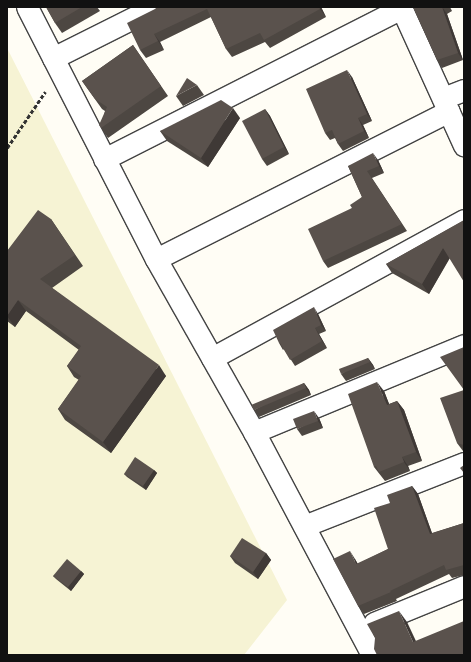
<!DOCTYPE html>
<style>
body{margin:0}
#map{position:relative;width:471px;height:662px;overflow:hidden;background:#fffdf5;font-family:"IBM Plex Serif",serif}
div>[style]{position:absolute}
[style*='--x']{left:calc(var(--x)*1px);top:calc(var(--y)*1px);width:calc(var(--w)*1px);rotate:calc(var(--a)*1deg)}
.farmland>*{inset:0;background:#f6f3d4}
.path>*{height:2.5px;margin-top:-1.25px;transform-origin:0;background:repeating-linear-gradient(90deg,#333 0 4px,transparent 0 6px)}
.roads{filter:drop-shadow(1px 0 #444) drop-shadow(-1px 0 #444) drop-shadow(0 1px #444) drop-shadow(0 -1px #444)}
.minor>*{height:21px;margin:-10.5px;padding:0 10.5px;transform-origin:10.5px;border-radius:10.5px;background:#fff}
.wall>*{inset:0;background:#4d4742}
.shaded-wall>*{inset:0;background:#3f3936}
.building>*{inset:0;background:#5a524d}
span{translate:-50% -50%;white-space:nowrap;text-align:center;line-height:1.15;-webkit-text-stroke:4px #fff;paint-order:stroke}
.frame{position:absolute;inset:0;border:8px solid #111;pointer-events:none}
</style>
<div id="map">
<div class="farmland">
<div style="clip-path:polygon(7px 48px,287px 600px,244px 655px,7px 655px)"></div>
</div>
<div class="path">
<div style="--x:7;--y:148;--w:68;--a:-55.8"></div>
</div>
<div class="roads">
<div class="minor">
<div style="--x:27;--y:7;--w:283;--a:62.9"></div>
<div style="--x:156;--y:259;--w:199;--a:60.5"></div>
<div style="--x:254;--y:432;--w:227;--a:-22.5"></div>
<div style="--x:401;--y:7;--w:152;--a:65.5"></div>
<div style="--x:53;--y:58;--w:114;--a:-26.6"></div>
<div style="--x:443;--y:98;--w:22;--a:-21"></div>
<div style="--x:104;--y:159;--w:334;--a:-26.9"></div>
<div style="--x:156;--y:259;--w:328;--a:-26.8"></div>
<div style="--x:212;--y:358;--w:287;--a:-28.7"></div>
<div style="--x:254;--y:432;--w:252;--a:62.1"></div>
<div style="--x:304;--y:526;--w:172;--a:-21.5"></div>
<div style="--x:374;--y:623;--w:97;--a:-22.3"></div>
</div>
</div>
<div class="wall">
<div style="clip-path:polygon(46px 7px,97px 7px,100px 11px,62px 33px,55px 23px)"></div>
<div style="clip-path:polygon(321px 7px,326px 17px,270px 48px,265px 42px,232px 57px,226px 49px,211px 17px,160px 42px,164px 50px,146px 58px,140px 50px,155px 9px)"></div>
<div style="clip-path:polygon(413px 7px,450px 7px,452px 11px,447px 14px,463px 60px,442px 68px,437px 60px)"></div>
<div style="clip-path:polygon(133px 45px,168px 96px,108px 138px,101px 128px,105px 111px,102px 109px,82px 81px)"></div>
<div style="clip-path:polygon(352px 77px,372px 121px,363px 125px,369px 138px,343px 151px,338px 144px,335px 138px,330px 140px,325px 133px)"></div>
<div style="clip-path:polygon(197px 85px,204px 95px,183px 106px,176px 96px)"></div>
<div style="clip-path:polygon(265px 109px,270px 116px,289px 154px,267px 166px,262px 159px)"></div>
<div style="clip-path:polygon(240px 118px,208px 167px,167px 141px,160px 131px)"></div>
<div style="clip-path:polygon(378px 160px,384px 173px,372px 178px,407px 231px,328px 268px,323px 261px,352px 208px,362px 197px,348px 166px)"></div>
<div style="clip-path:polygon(51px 219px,83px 266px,52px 288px,166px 376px,111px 453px,65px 420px,58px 409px,79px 380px,74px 377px,67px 366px,79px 350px,26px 311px,15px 327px,7px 321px,7px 251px)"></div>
<div style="clip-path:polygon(463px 221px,450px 258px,429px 294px,392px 273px,386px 264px)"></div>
<div style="clip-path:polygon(318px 314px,326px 331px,319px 334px,327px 348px,295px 366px,284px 349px,283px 350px,279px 343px)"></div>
<div style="clip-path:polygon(464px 347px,464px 452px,463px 451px,457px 443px,463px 390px,463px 348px)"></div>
<div style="clip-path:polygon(368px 358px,373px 365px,375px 369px,346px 381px,341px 374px)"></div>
<div style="clip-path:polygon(304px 383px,309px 390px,311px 395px,259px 417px,254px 410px)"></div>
<div style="clip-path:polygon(384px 391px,389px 404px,397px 401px,404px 410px,422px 461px,408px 466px,410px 471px,385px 481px,374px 467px)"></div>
<div style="clip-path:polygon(319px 418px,323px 428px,302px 436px,297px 429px)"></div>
<div style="clip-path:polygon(154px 470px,157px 473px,146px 490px,127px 477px,124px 474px)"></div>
<div style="clip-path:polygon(412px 486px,418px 494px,432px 533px,464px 523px,464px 575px,452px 578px,449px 574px,396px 599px,397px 601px,364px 614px,358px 606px,355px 559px,358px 564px,388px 549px,390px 503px)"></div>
<div style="clip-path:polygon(266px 553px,271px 560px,258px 579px,235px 563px,230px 556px)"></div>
<div style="clip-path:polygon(81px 571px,84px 574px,71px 591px,56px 579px,53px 576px)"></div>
</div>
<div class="shaded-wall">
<div style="clip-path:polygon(319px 7px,321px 7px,326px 17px,320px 9px)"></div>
<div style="clip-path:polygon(442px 7px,447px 14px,463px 60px,458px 53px)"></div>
<div style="clip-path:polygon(154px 34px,160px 42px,164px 50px,158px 41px)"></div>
<div style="clip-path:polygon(347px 70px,352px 77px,372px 121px,367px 114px)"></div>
<div style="clip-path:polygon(233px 108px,240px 118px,208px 167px,201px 158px)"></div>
<div style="clip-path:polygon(265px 109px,270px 116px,289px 154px,284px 147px)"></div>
<div style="clip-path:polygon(358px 118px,363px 125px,369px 138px,364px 131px)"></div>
<div style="clip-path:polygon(373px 153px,378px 160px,384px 173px,379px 166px)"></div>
<div style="clip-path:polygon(443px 248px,450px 257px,429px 294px,422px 284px)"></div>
<div style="clip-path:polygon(18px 300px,26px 311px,15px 327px,7px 316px)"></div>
<div style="clip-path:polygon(314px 307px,318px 314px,326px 331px,321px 325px)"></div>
<div style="clip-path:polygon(315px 328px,319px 334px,327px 348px,322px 341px)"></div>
<div style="clip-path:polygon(368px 358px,373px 365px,375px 369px,370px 362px)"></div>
<div style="clip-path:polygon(159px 365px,166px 376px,111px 453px,103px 442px)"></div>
<div style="clip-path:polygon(377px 382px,384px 391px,393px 414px,387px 405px)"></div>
<div style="clip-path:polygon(304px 383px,309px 390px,311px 395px,306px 388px)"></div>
<div style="clip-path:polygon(397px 401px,404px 410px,422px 461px,416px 452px)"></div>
<div style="clip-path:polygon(314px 411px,319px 418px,323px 428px,318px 421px)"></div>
<div style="clip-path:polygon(402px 457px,408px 466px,410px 471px,404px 462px)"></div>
<div style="clip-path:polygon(154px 470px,157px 473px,146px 490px,143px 486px)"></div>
<div style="clip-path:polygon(412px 486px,418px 494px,435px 542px,430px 534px)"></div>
<div style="clip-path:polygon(350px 551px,355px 559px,362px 573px,356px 564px)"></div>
<div style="clip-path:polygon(266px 553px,271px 560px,258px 579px,253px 572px)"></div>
<div style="clip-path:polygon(81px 571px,84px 574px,71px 591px,68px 587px)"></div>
<div style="clip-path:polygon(399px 611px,407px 622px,422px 654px,413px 642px)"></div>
</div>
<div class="building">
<div style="clip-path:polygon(46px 7px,82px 7px,55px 23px)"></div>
<div style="clip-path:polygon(157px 7px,319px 7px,320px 9px,264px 40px,260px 33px,226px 49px,207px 9px,154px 34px,158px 41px,140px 50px,127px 23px,155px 9px)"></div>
<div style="clip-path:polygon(413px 7px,442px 7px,458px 53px,437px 60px)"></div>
<div style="clip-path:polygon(133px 45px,161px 86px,101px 128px,99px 125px,107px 107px,95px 99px,82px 81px)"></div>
<div style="clip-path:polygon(347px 70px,367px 114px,358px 118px,364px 131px,338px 144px,332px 130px,325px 133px,306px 89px)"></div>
<div style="clip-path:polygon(187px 78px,197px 85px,176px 96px)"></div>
<div style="clip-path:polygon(221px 100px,233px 108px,201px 158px,160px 131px)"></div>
<div style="clip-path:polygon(265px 109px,284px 147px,262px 159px,242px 121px)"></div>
<div style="clip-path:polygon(373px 153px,379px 166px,367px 171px,402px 224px,323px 261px,308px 229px,352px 208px,350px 205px,362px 197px,348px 166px)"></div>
<div style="clip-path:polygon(38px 210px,51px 219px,75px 255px,40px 279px,159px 365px,103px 442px,58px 409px,81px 376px,67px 366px,81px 346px,18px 300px,7px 316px,7px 251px)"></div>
<div style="clip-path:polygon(464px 220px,464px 282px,443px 248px,422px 284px,386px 264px)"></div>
<div style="clip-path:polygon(314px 307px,321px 325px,315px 328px,322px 341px,290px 360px,280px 343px,279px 343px,273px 330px)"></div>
<div style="clip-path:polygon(464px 347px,464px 445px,457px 443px,440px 398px,464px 390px,440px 357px)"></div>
<div style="clip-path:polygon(368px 358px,370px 362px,341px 374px,339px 369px)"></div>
<div style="clip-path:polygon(377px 382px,387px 405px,397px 401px,416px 452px,402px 457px,404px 462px,379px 472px,376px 466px,374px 467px,348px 394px)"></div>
<div style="clip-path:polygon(304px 383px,306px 388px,254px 410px,251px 405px)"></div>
<div style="clip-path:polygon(314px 411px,318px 421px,297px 429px,293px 419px)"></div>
<div style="clip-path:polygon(135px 457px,154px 470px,143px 486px,124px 474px)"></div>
<div style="clip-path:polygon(464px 465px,464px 473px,460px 468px)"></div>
<div style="clip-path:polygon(412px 486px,430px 534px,464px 523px,464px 565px,446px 570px,444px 565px,390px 591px,391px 592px,358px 606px,333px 559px,350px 551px,356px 564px,388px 549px,374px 508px,390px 503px,387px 495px)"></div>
<div style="clip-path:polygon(242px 538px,266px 553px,253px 572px,230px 556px)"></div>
<div style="clip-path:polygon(67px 559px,81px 571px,68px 587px,53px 576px)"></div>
<div style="clip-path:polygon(399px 611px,413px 642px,464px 621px,464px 655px,377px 655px,374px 649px,375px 638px,367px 624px)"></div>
</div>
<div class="frame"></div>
</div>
